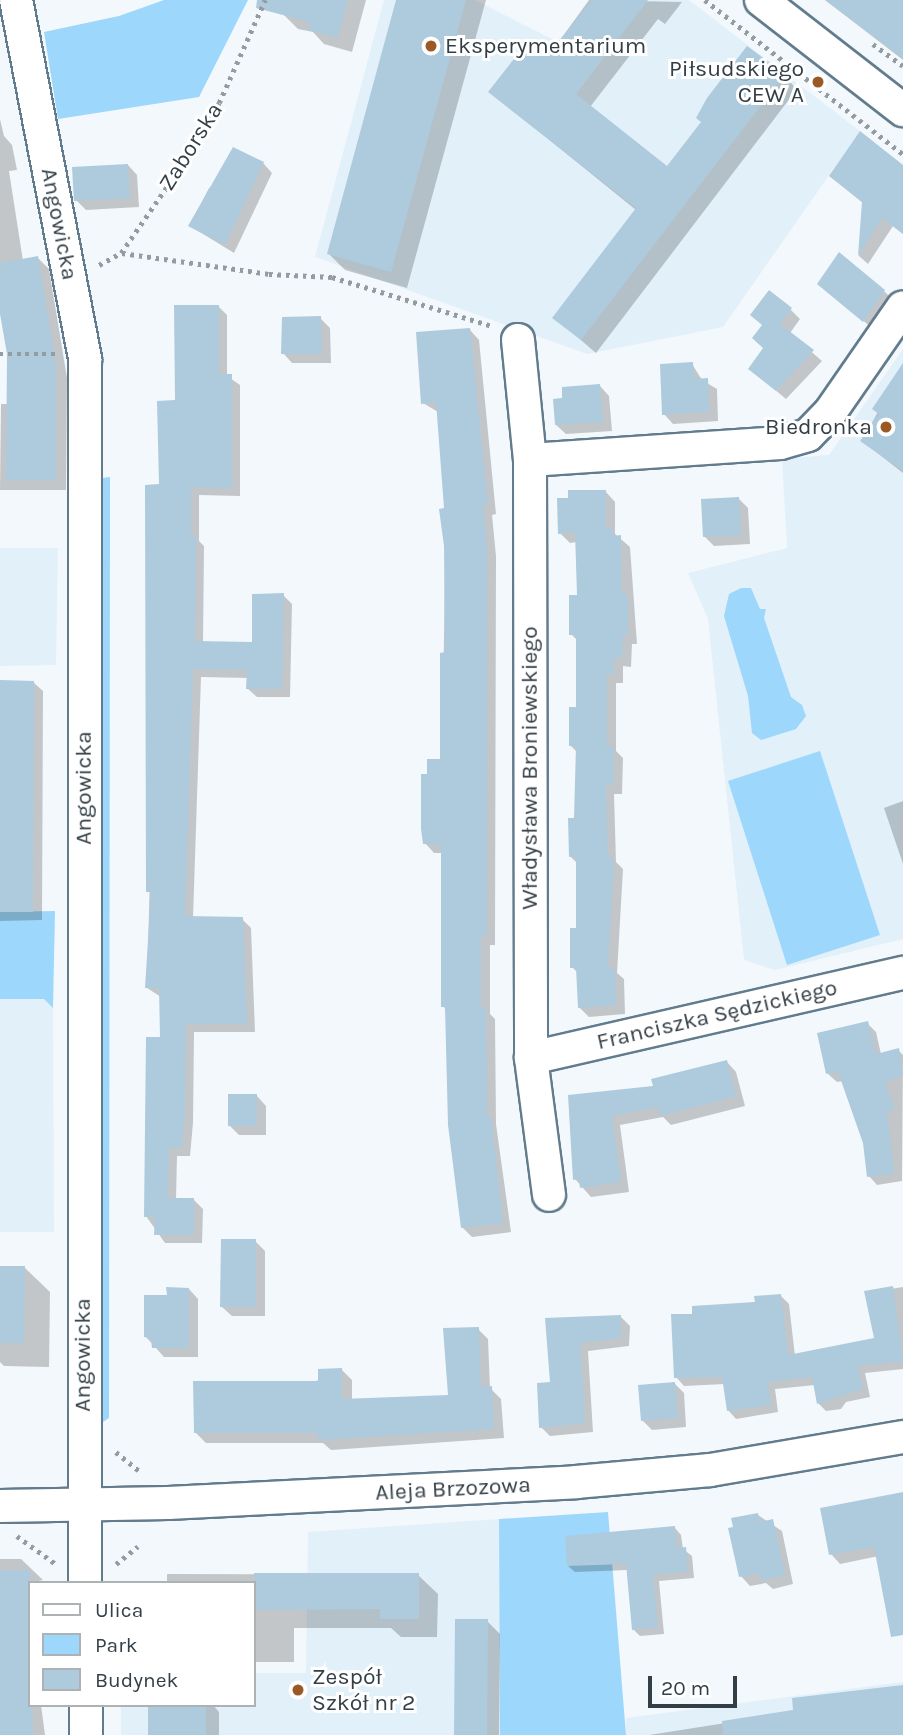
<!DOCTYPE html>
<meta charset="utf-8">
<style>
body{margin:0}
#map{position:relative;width:903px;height:1735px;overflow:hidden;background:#f3f8fc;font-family:Karla,sans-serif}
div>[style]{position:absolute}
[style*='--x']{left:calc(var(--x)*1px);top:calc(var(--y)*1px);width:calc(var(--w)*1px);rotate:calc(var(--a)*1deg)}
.built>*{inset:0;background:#e2f0fa}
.green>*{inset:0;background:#9dd7fb}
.shadow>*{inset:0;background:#0003}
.building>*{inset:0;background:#aecadd}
.path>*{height:4.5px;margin-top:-2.25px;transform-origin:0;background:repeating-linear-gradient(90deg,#939ca1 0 3.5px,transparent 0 8.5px)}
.roads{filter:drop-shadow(2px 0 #627c8d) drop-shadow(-2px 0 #627c8d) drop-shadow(0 2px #627c8d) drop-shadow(0 -2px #627c8d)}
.minor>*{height:32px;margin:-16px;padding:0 16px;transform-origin:16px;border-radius:16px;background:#fff}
.dots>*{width:19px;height:19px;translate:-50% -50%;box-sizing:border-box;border:4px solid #fff;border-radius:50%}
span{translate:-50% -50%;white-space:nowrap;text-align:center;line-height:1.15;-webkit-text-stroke:6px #fff;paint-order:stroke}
.poi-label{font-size:23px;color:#333f46}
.left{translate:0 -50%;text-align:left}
.right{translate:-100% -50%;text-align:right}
.street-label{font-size:23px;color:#333f46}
.legend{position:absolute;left:28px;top:1581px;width:228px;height:126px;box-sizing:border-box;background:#fff;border:2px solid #adb2b5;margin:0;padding:9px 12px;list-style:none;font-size:21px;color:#333f46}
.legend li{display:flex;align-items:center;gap:14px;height:35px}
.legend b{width:35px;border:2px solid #adb2b5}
.scale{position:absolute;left:648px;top:1676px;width:89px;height:32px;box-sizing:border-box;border:4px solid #333f46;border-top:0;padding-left:9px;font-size:21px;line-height:24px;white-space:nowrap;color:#333f46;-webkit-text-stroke:5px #fff;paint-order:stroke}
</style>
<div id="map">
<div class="built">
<div style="clip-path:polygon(384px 0,475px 0,558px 42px,591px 0,689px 0,860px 131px,723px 327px,587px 354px,315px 257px)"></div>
<div style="clip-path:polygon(903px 349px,903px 939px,775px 970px,744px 960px,708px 619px,688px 573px,787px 548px,782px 459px,829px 455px)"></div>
<div style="clip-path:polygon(0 548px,58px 548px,56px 665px,0 666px)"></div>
<div style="clip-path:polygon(0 999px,45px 999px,53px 1008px,54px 1232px,0 1232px)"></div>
<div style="clip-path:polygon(499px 1519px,500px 1735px,121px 1735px,121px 1705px,254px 1705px,254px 1673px,306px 1673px,308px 1532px)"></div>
<div style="clip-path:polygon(903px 1682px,903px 1735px,626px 1735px,626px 1718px)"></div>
</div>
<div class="green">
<div style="clip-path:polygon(164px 0,248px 0,199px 97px,58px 119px,44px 32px,119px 16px)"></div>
<div style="clip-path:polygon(110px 477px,109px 1418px,103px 1422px,94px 479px)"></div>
<div style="clip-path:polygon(741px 588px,751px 588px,760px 609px,766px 609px,764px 618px,791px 697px,802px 705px,806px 716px,796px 729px,761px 740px,752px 733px,748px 696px,724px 616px,729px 594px)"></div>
<div style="clip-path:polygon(820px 751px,880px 935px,787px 965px,728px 781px)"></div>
<div style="clip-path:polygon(55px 911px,53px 1008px,44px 999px,0 999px,0 912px)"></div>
<div style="clip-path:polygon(608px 1512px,626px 1735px,500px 1735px,499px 1519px)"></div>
</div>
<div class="shadow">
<div style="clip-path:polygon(287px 0,366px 0,352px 52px,324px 44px,313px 32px,298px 29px,283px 14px)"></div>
<div style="clip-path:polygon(398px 0,486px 0,407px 288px,345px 270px,329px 254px)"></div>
<div style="clip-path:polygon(589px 0,682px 2px,665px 24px,658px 19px,590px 107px,668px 168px,783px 75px,797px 89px,596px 353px,555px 318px,636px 210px,490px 92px,547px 58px)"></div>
<div style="clip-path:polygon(825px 0,903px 0,903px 60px)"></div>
<div style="clip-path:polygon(0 119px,4px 136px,12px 145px,17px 170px,9px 171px,23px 261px,38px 258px,49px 269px,67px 378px,66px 490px,0 490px,1px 404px,8px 404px,8px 349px,0 300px)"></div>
<div style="clip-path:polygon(263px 163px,272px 173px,234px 253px,190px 226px,209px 188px,213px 190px)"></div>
<div style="clip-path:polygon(128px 165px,137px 175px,139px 207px,86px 210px,76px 200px)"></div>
<div style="clip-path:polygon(903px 167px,903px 234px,893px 226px,868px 264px,859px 256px,864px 204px,831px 176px)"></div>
<div style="clip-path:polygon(826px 291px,884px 291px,891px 298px,871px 327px)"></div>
<div style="clip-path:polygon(218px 306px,227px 315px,227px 376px,240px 385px,240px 496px,199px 495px,199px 541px,204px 546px,203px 643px,254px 644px,283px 595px,292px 604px,290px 697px,257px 697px,248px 689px,248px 678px,201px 677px,193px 918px,242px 919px,251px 928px,255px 1032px,194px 1032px,193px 1123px,190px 1156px,177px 1156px,176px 1200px,194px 1200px,203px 1209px,202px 1243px,165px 1243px,146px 1216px,162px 1039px,161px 997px,147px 988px,160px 486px,176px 402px)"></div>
<div style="clip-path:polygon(791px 310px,800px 319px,790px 333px,822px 361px,786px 399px,750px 369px,765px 349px,763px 326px)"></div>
<div style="clip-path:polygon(320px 318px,330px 328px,331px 363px,292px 363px,283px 353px)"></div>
<div style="clip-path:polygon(470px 330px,479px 340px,496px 514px,492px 515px,496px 556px,495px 945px,490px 945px,490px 1014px,495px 1019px,496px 1124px,511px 1232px,472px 1237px,463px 1228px,447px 1011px,443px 1006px,442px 853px,434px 853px,425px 843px,429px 776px,442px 761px,446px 510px,438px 412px,423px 403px)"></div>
<div style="clip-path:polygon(692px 364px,702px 380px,717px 389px,718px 421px,673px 424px,664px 414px)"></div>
<div style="clip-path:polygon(903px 366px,903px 473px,862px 441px)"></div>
<div style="clip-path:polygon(600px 386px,609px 396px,612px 431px,566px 434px,556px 425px)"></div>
<div style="clip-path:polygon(606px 492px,615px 502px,615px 534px,630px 547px,637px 644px,632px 644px,631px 667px,623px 666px,623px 683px,616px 683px,616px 751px,623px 758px,622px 794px,614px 794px,616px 862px,623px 869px,617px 973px,624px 979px,625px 1014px,589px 1017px,579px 1007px,578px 973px,572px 967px,578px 930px,577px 863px,570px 856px,576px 820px,577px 752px,570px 745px,578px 709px,578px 641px,571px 634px,578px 597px,577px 542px,570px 543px,560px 533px)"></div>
<div style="clip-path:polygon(739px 499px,748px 508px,750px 544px,714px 546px,704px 536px)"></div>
<div style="clip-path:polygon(0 681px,33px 682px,43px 691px,42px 920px,0 921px)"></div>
<div style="clip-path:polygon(903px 801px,903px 864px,884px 808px)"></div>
<div style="clip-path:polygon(867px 1023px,876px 1032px,881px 1054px,898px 1050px,903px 1055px,902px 1181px,877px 1185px,869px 1176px,865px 1143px,843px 1081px,837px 1082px,828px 1074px)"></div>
<div style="clip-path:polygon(727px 1062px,736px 1072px,745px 1106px,671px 1125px,663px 1117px,620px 1125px,629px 1192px,591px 1197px,575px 1179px,570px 1096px,655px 1087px)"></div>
<div style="clip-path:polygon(257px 1096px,266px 1106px,266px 1135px,239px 1135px,229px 1125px)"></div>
<div style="clip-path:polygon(255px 1241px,265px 1251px,265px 1316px,232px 1316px,222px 1307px)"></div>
<div style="clip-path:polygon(0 1267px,25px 1268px,50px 1292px,49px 1367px,4px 1366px,0 1362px)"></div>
<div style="clip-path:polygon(903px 1287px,903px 1369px,865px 1373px,870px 1397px,846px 1402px,841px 1409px,826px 1411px,818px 1403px,815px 1385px,775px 1389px,778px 1412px,736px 1419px,728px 1410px,725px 1384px,684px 1386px,676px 1377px,694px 1315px,781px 1296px,789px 1304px,795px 1356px,876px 1339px,866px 1293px)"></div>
<div style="clip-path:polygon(189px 1289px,198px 1299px,198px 1357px,164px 1357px,146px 1337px,168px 1297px)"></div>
<div style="clip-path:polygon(621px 1317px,630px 1326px,629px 1346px,588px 1351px,593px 1432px,550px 1436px,541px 1427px,552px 1384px,547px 1320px)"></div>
<div style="clip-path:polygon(478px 1329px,488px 1339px,490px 1388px,501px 1399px,504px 1438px,331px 1450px,323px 1443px,206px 1443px,195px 1432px,342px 1370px,352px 1380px,352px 1400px,449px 1396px)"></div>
<div style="clip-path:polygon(675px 1384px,684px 1393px,686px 1427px,652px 1430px,642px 1420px)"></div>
<div style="clip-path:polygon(903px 1494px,903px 1551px,840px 1564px,831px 1554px)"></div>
<div style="clip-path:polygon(758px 1515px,782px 1531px,793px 1584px,773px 1589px,766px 1583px,750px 1586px,741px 1576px)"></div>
<div style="clip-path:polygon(675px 1528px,681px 1535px,683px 1549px,692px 1556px,694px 1578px,659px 1581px,664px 1634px,640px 1636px,633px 1629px,628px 1570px,575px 1572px,568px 1566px)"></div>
<div style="clip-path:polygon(0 1559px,21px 1559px,43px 1580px,30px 1583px,30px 1705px,41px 1705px,45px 1735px,0 1735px)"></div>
<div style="clip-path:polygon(167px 1574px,418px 1575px,438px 1594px,437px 1637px,401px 1637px,391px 1628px,294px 1628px,294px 1662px,254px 1662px,254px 1583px,167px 1583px)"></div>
<div style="clip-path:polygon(487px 1621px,500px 1634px,499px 1735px,455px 1735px)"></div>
<div style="clip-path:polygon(903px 1687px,903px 1735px,649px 1735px,795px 1712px)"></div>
<div style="clip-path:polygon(149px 1705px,213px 1705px,219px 1712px,219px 1735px,149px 1735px)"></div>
</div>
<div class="building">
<div style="clip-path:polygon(257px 0,348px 0,338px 38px,308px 30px,310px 22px,256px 8px)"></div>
<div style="clip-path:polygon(396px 0,466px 0,391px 272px,327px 254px)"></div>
<div style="clip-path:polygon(592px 0,648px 0,576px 94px,667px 166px,701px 122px,696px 118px,707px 98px,747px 46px,785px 74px,581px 340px,552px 318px,636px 208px,488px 92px,528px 41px,547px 56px)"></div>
<div style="clip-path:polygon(825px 0,903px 0,903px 59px,861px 27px)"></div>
<div style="clip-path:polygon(860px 131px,903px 165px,903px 234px,882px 218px,858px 256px,862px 202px,829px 176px)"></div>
<div style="clip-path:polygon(233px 147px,264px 162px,225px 245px,188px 226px)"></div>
<div style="clip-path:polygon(128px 164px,130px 198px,74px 201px,72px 167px)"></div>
<div style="clip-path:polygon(839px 252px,885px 290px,863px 322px,817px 284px)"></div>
<div style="clip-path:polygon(38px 256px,56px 366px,56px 480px,6px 480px,7px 354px,0 314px,0 263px)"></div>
<div style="clip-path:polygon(769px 290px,792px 308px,780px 324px,814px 350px,776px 391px,748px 369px,763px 348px,752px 338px,762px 325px,750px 315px)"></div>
<div style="clip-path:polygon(174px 305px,219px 305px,219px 374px,232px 374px,232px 488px,191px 487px,191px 536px,196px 536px,195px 641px,252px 642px,252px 594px,284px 593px,282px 689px,246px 689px,247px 670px,193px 669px,185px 916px,243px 917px,247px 1024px,186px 1024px,185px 1113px,181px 1148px,169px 1148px,168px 1198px,194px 1198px,194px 1235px,154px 1235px,155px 1217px,144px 1217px,146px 1037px,160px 1037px,159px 988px,145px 988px,151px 892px,146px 892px,145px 485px,159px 484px,157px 401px,175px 400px)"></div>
<div style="clip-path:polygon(321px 316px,322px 354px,281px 354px,282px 317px)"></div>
<div style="clip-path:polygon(470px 328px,488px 505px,483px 506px,487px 545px,487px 936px,481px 936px,481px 1007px,486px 1007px,487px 1117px,491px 1116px,503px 1223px,461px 1228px,448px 1125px,445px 1007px,441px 1007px,441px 845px,423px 844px,421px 829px,421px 774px,427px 774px,427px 759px,440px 759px,440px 653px,445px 652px,444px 546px,439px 509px,444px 508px,436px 402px,421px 404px,416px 332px)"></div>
<div style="clip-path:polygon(693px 362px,694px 379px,708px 378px,709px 412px,662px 415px,660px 364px)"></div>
<div style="clip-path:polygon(903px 363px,903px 471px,860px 441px,879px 414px,872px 409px)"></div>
<div style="clip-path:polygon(600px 384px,603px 422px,555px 425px,553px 399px,562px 398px,562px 387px)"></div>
<div style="clip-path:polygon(568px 490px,606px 490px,606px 529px,613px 528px,613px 536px,621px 535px,622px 594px,628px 594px,628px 635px,623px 635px,622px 658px,614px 658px,614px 674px,607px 674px,607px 746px,614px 746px,613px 785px,606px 785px,608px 857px,614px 857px,608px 968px,615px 968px,616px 1005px,578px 1008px,576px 968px,570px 968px,570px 928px,576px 928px,576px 857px,569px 857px,568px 818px,574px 818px,576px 746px,569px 746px,569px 707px,576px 707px,576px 635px,569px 635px,569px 595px,577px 595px,575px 532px,558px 534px,557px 498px,568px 498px)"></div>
<div style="clip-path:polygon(739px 497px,741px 535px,703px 537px,701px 499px)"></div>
<div style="clip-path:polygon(0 680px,34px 681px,33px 912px,0 912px)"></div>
<div style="clip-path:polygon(868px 1021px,876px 1054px,899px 1048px,903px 1075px,885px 1082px,895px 1109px,887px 1112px,894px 1173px,867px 1177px,863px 1143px,838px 1072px,826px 1074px,817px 1033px)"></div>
<div style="clip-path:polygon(727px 1060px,736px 1096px,660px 1116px,658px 1107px,612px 1116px,621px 1182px,580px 1188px,579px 1179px,573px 1180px,568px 1095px,653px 1086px,651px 1079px)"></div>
<div style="clip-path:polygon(228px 1094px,257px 1094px,257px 1126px,228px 1126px)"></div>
<div style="clip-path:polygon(221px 1239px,256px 1239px,256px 1307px,220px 1307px)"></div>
<div style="clip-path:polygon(0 1266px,25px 1266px,24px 1343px,0 1343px)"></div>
<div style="clip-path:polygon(893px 1286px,903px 1361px,858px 1366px,863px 1389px,817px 1404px,812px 1377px,768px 1382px,771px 1405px,727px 1411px,722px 1377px,674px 1378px,671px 1314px,692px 1314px,692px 1306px,755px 1302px,754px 1296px,781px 1294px,788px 1355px,874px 1338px,864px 1291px)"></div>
<div style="clip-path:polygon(166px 1287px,189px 1288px,189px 1348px,152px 1348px,151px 1338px,144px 1337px,144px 1295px,167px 1295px)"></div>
<div style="clip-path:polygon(621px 1315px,621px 1338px,580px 1343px,585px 1423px,539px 1428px,537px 1383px,550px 1382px,545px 1318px)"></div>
<div style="clip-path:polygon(479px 1327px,481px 1387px,492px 1386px,494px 1429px,319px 1440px,318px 1433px,194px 1433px,193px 1381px,318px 1381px,318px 1369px,342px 1368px,342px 1399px,448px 1395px,443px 1328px)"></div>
<div style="clip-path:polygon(675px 1382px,678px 1418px,641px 1421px,638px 1385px)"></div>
<div style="clip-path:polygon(903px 1492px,903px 1635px,891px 1637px,874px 1547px,829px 1555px,820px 1508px)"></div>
<div style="clip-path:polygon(758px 1513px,760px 1522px,773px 1519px,785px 1575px,761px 1581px,760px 1573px,739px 1577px,728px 1528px,733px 1527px,731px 1518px)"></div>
<div style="clip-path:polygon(675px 1526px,677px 1548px,686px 1547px,688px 1571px,653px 1575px,658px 1627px,632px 1630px,626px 1564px,567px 1566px,565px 1536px)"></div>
<div style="clip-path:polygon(0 1570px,30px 1570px,33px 1735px,0 1735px)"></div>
<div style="clip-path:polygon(254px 1573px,419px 1573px,419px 1619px,380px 1619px,380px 1609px,254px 1610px)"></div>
<div style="clip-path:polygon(455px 1619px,488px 1619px,487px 1735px,454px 1735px)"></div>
<div style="clip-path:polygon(903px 1685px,903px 1735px,723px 1735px,722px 1721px,793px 1710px,792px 1698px)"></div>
<div style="clip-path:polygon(148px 1705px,206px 1705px,206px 1735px,148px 1735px)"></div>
</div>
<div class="path">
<div style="--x:705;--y:0;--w:251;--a:37.9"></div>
<div style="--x:873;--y:44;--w:37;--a:36"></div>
<div style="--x:122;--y:253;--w:148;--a:8.1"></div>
<div style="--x:269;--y:274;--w:63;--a:2.7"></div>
<div style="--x:332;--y:277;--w:167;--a:17"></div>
<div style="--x:99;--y:265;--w:25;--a:-29"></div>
<div style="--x:121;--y:253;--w:91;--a:-55.3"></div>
<div style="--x:173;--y:178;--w:88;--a:-58.5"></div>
<div style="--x:219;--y:103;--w:113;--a:-65.9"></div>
<div style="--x:0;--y:354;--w:55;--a:0"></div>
<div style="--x:116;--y:1452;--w:32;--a:39"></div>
<div style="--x:17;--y:1536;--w:48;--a:35.7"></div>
<div style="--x:116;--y:1564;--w:28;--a:-39"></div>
</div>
<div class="roads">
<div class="minor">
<div style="--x:16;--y:0;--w:366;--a:79.1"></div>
<div style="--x:85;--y:359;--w:1224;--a:90"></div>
<div style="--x:761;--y:0;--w:180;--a:37.8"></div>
<div style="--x:518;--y:340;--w:121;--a:84.3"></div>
<div style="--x:530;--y:460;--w:598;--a:89.9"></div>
<div style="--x:531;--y:1058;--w:138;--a:82.5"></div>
<div style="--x:530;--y:460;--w:251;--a:-3.9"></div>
<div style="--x:780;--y:443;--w:29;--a:-16"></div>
<div style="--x:808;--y:435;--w:33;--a:-46"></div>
<div style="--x:831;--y:411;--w:126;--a:-55.3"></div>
<div style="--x:531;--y:1058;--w:382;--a:-12.9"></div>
<div style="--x:0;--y:1506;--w:168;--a:-1"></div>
<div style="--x:168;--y:1503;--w:409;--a:-2.9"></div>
<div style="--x:576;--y:1482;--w:135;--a:-5.1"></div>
<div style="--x:710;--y:1470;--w:196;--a:-9.7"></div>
<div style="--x:86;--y:1705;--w:30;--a:90"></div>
</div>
</div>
<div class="dots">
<div style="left:431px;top:46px;background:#9b5a25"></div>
<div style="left:818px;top:82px;background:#9b5a25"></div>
<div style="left:886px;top:427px;background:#9b5a25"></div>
<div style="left:298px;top:1690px;background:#9b5a25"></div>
</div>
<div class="poi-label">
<span class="left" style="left:445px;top:46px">Eksperymentarium</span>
<span class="right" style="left:804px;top:82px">Piłsudskiego<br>CEW A</span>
<span class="right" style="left:872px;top:427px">Biedronka</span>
<span class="left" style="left:312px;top:1690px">Zespół<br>Szkół nr 2</span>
</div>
<div class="street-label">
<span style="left:191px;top:147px;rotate:-58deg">Zaborska</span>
<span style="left:59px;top:224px;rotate:79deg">Angowicka</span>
<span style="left:530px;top:768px;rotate:-90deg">Władysława Broniewskiego</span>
<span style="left:84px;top:788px;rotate:-90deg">Angowicka</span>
<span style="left:717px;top:1015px;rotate:-13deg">Franciszka Sędzickiego</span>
<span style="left:83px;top:1355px;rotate:-90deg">Angowicka</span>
<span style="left:453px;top:1489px;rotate:-3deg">Aleja Brzozowa</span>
</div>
<ul class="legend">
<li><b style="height:9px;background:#fff"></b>Ulica</li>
<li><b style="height:19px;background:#9dd7fb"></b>Park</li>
<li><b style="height:19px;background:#aecadd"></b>Budynek</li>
</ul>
<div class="scale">20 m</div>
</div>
